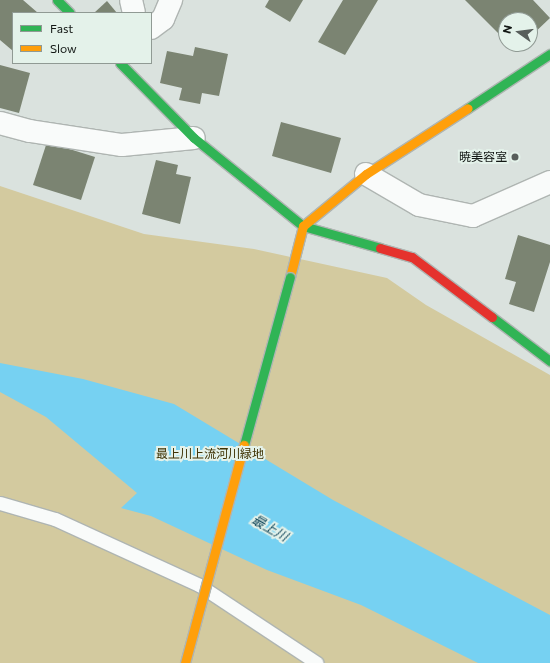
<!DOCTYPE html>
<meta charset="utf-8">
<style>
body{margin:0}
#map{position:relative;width:550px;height:663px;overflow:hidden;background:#dae2de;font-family:Commissioner,"Noto Sans JP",sans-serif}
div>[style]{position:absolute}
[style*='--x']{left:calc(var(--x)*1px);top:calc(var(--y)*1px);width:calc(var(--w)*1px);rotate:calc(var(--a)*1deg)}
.green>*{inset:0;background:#d3ca9f}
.water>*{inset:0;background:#76d1f2}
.building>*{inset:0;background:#7b8472}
.roads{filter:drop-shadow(1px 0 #afb5b2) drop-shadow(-1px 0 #afb5b2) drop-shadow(0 1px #afb5b2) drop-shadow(0 -1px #afb5b2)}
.lane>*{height:13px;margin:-6.5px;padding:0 6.5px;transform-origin:6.5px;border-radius:6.5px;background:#f9fbfa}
.street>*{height:22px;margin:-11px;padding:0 11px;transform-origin:11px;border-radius:11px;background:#f9fbfa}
.fast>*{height:9px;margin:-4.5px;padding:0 4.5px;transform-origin:4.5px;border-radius:4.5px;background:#30b455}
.slow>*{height:9px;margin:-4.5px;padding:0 4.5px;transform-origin:4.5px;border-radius:4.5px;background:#ff9f0a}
.jam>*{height:9px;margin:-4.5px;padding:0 4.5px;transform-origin:4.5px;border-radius:4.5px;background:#e5322d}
.bridges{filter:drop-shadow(1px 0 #afb5b2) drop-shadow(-1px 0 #afb5b2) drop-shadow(0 1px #afb5b2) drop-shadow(0 -1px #afb5b2)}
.fast-bridge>*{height:9px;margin:-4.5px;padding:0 4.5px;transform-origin:4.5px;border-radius:4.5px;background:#30b455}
.slow-bridge>*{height:9px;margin:-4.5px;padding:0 4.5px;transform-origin:4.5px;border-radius:4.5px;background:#ff9f0a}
.dots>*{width:11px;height:11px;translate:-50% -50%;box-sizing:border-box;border:2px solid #e4f2ea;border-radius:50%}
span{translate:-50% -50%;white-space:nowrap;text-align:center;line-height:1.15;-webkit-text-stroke:4px #e4f2ea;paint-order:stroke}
.poi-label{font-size:12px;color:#121714}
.right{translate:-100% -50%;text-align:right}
.park-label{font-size:12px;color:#3e3203}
.water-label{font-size:13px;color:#14495d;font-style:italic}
.legend{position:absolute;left:12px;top:12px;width:140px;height:52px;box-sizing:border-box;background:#e4f2ea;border:1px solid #909a94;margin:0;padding:5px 7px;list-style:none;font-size:12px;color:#121714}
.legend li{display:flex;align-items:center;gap:8px;height:20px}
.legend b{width:20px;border:1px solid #909a94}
.north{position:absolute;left:498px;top:12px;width:40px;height:40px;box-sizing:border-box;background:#e4f2ea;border:1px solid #909a94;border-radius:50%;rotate:284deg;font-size:11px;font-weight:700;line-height:16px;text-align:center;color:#121714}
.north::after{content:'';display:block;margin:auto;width:14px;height:18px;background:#585e5b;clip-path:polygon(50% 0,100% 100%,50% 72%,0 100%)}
</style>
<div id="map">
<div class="green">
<div style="clip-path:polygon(0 186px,144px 234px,254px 249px,387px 278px,426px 305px,550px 375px,550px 663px,0 663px)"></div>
</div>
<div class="water">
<div style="clip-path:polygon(0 363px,83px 379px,174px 404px,333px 500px,550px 615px,550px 663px,478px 663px,361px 605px,267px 570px,151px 516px,121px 508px,137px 493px,46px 417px,0 392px)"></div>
</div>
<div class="building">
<div style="clip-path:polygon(0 0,23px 0,38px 13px,13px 13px,13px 51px,0 40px)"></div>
<div style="clip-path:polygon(269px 0,303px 0,290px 22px,265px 7px)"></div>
<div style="clip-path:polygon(343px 0,378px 0,345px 55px,318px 42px)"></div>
<div style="clip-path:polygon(465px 0,533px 0,550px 18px,530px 37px,530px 20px,506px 20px,506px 34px,503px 30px,499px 34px)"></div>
<div style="clip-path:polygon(107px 1px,117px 13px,94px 13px)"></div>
<div style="clip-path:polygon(195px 47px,228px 54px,219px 96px,202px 93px,200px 104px,179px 100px,182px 88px,160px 83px,167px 51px,193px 56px)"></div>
<div style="clip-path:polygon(0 65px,30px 73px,19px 113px,0 108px)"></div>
<div style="clip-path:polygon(281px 122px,341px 138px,331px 173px,272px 156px)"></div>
<div style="clip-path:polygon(47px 142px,95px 157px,81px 200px,33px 185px)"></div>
<div style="clip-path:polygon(156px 160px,178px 165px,176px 174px,191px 177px,180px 224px,142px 214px)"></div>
<div style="clip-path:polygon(518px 235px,550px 245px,550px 262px,534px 312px,509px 304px,516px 282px,505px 279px)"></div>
</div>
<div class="roads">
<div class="lane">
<div style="--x:0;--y:503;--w:57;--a:16.2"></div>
<div style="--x:55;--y:519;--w:158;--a:24.6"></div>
<div style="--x:199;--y:585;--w:141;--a:33.5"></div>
</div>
<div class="street">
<div style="--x:131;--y:0;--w:13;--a:77"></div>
<div style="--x:151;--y:28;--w:15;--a:-37"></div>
<div style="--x:163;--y:19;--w:21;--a:-67"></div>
<div style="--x:0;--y:123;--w:31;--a:15"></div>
<div style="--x:30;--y:131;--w:93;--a:8.7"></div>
<div style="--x:122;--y:145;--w:72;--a:-5.6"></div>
<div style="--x:366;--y:174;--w:61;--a:30.3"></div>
<div style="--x:419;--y:205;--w:55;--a:11.5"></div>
<div style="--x:473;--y:216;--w:84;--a:-23.8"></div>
</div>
<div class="fast">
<div style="--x:57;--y:0;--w:18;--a:45"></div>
<div style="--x:120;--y:63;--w:105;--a:45.4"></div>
<div style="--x:194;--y:138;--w:140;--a:38.9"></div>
<div style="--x:303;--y:226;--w:80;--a:15.9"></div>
<div style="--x:468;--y:108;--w:98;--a:-33.4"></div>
<div style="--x:492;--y:317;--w:73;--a:37.2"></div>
</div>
<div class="slow">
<div style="--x:290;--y:277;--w:53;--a:-75.7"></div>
<div style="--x:303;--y:226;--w:82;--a:-39.5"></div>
<div style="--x:366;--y:174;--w:121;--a:-32.9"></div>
</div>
<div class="jam">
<div style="--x:380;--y:248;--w:33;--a:16"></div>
<div style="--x:412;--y:257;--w:100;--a:36.9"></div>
</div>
</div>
<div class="bridges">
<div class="fast-bridge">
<div style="--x:244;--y:445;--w:174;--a:-74.7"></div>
</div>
<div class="slow-bridge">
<div style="--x:185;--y:663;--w:226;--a:-74.9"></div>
</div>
</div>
<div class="dots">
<div style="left:515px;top:157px;background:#585e5b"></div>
</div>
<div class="poi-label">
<span class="right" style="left:507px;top:157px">暁美容室</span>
</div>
<div class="park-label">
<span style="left:210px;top:454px">最上川上流河川緑地</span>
</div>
<div class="water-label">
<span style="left:270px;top:528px;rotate:30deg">最上川</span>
</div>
<ul class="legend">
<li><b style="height:5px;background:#30b455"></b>Fast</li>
<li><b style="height:5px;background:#ff9f0a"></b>Slow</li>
</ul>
<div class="north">N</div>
</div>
